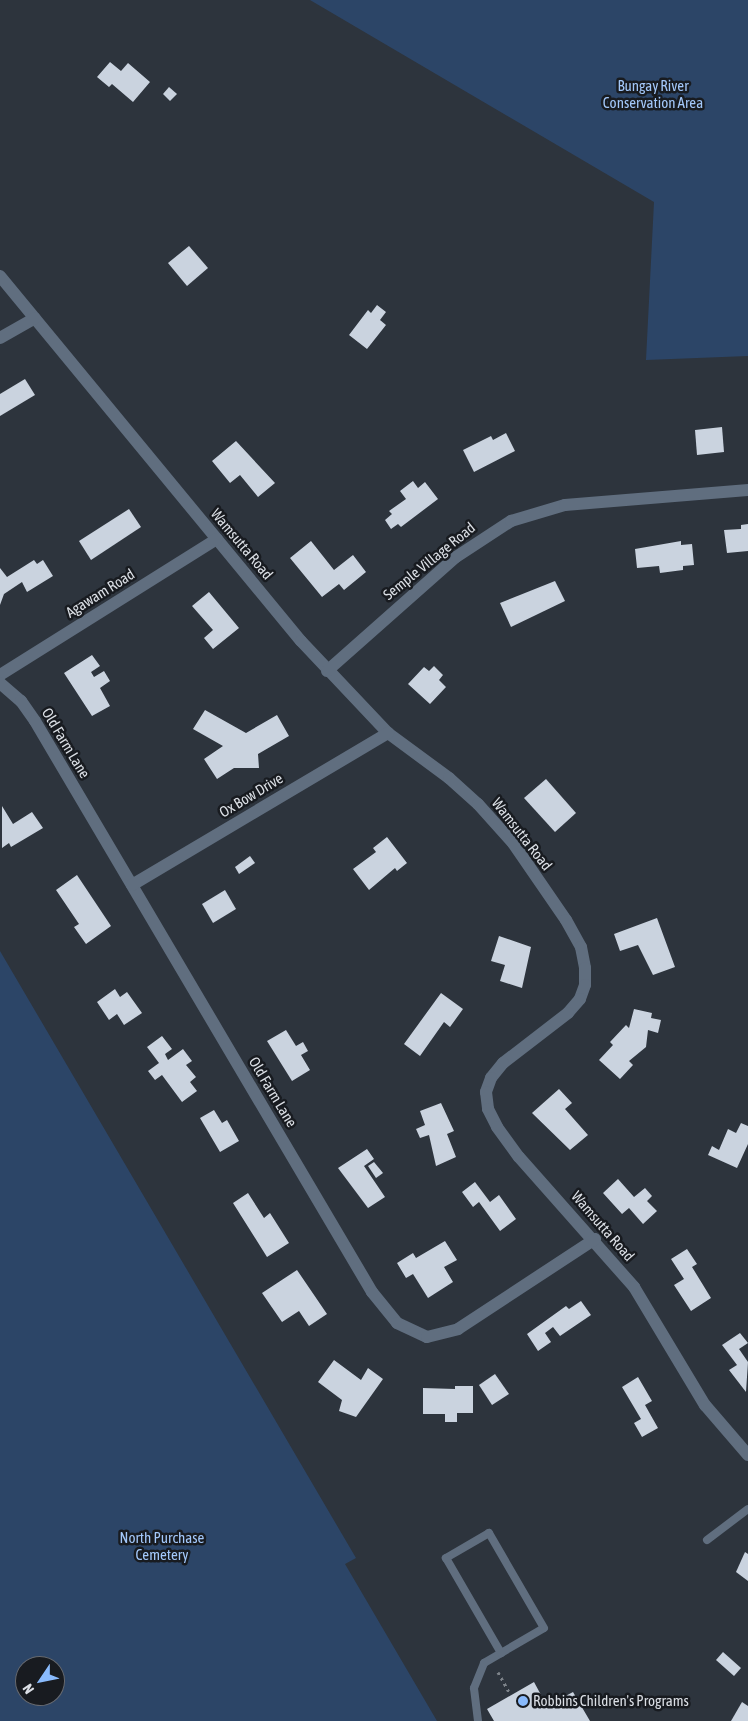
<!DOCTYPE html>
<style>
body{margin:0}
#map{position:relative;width:748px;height:1721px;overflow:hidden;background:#2d343d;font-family:"Asap Condensed",sans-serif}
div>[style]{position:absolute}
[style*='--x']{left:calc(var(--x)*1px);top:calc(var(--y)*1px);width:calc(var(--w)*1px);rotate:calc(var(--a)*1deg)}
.green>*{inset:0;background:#2c4567}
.building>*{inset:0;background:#cad3df}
.path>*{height:3px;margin-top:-1.5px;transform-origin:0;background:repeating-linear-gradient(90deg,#7d838a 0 2.5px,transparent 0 6.5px)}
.service>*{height:8px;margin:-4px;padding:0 4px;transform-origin:4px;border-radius:4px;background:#606e7f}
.minor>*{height:12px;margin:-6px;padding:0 6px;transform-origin:6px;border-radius:6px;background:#606e7f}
.dots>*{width:14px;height:14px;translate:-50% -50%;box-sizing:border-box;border:2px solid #181b20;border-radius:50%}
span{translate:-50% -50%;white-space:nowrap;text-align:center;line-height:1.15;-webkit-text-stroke:5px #181b20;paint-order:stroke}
.park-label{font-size:15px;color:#a3c8fa}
.street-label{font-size:15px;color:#dbdfe5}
.poi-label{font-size:15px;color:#dbdfe5}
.left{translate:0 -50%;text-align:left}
.north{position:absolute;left:15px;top:1656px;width:50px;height:50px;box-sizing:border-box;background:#181b20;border:1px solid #66696f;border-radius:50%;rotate:236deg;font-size:14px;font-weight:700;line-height:20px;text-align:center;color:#dbdfe5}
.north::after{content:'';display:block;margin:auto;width:18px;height:22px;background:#89bafc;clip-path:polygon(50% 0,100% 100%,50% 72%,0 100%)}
</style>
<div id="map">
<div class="green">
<div style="clip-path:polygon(310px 0,748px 0,748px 356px,646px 360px,654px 202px)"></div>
<div style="clip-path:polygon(evenodd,0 951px,356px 1558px,345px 1564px,437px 1721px,0 1721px,0 951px,25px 1666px,55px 1666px,55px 1696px,25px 1696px,25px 1666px)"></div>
</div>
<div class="building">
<div style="clip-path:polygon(110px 62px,121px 71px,128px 63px,150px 82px,133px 102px,112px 84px,109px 87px,97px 77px)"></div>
<div style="clip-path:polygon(169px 87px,177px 94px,170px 101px,163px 94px)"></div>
<div style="clip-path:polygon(189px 246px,208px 268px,187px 286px,168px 263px)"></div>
<div style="clip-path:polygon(377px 305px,386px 312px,380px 320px,386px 325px,367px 349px,349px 335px,368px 310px,371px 313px)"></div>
<div style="clip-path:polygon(25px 379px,35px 395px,0 416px,0 394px)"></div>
<div style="clip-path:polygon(722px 427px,724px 452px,697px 455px,695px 430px)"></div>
<div style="clip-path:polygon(506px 433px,515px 451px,474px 472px,463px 450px,491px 436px,493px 440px)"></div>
<div style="clip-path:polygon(236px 441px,275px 483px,258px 497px,240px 475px,230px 483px,212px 461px)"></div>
<div style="clip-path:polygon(413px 481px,418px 488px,425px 482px,438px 499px,401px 527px,398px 524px,391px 529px,385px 520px,392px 514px,389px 511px,406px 499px,400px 491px)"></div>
<div style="clip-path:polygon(129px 509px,141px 527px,91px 560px,79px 541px)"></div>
<div style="clip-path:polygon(748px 524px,748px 551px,727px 553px,724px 530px,741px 529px,741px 525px)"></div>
<div style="clip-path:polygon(311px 541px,334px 570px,353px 555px,366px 572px,344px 590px,339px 584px,322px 597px,290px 558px)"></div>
<div style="clip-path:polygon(681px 541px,681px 545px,692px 544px,694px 565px,683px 566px,683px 570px,660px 573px,659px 566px,637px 568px,635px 549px)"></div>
<div style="clip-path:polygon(34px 560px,37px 564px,43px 560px,53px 576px,27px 592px,22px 582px,4px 594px,0 605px,0 568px,7px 577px)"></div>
<div style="clip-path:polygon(555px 581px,565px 601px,511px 627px,500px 603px)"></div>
<div style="clip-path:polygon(209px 592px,239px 628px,213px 649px,204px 638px,213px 630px,192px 606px)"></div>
<div style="clip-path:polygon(92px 655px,100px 666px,91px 672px,94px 677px,104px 671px,110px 681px,100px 688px,110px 706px,92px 716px,64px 673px)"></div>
<div style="clip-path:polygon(434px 666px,443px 675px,439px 680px,446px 687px,430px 704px,408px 684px,424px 667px,429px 671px)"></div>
<div style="clip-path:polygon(205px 710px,246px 733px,277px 715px,289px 736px,258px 754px,259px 768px,234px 768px,217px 779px,204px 759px,223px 746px,193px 729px)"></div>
<div style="clip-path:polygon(546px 779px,576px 813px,555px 832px,524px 798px)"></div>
<div style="clip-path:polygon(2px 806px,13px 824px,32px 812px,43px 828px,11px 847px,9px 843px,2px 848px)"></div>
<div style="clip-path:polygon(387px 837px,407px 863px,397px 871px,395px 868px,369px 890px,353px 869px,376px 852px,373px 848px)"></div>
<div style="clip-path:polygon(250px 856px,255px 863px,239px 874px,235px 867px)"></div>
<div style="clip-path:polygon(77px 875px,111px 926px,86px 944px,74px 927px,79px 924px,56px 890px)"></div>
<div style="clip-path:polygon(225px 890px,236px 909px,213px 923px,202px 904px)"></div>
<div style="clip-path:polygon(657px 918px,675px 967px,653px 975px,638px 945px,620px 951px,614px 934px)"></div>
<div style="clip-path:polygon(499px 936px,531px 947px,522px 988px,500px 981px,505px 965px,491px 961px)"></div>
<div style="clip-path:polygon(115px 989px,120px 997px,127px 992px,142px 1013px,124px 1025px,117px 1014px,109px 1020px,97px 1002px)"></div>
<div style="clip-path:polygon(441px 993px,463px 1009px,450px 1027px,444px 1022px,420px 1056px,404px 1044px)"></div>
<div style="clip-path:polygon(634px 1009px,652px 1013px,651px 1018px,661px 1020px,658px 1033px,648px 1030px,646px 1047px,629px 1061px,633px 1065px,620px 1079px,599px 1060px,613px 1045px,610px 1042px,626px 1025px,629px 1028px)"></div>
<div style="clip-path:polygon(286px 1030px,296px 1046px,303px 1042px,308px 1051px,301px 1055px,310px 1070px,292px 1081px,267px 1041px)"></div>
<div style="clip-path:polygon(162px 1036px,172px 1049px,165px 1054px,168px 1060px,183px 1049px,192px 1061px,186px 1065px,196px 1077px,190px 1082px,197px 1091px,182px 1102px,162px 1075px,155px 1080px,148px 1071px,159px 1063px,147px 1047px)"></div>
<div style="clip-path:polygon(559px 1089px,572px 1103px,565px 1109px,588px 1135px,570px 1150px,532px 1113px)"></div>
<div style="clip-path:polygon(441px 1103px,454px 1131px,447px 1134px,456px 1157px,436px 1166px,429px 1135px,420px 1138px,416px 1129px,425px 1125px,420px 1111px)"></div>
<div style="clip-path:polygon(214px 1110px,222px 1123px,227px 1120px,239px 1141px,220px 1152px,200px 1118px)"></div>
<div style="clip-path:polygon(741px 1123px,748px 1126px,748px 1144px,737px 1168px,708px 1155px,712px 1146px,719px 1150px,728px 1129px,736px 1133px)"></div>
<div style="clip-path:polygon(367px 1149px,374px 1159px,364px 1166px,385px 1197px,368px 1208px,338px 1168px)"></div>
<div style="clip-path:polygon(374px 1162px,383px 1173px,376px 1178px,368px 1166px)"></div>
<div style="clip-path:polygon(618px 1179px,634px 1197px,645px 1188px,652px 1196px,647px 1201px,657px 1211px,643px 1224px,629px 1208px,622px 1214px,603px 1193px)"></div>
<div style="clip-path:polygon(475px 1182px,490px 1202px,499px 1195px,516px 1219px,500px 1231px,479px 1202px,473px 1207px,462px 1192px)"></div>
<div style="clip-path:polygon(248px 1193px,264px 1218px,270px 1213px,289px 1243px,267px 1257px,233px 1203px)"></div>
<div style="clip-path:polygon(445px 1241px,457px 1260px,444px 1267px,453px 1282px,428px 1298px,413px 1274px,406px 1278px,397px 1263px,413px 1253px,416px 1258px)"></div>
<div style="clip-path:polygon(687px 1249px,697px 1264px,692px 1267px,711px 1298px,691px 1311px,674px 1285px,684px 1279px,671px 1259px)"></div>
<div style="clip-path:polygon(297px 1270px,327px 1314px,309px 1326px,299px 1311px,282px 1322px,262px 1293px)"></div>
<div style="clip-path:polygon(581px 1301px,591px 1315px,560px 1336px,553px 1327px,545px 1333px,551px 1342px,538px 1351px,527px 1334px,566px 1306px,569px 1309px)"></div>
<div style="clip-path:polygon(740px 1333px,748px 1343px,739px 1349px,748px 1362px,746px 1392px,729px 1370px,737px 1365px,722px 1345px)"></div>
<div style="clip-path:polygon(334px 1360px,361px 1380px,368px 1368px,383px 1379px,356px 1417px,339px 1411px,342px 1400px,318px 1382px)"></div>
<div style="clip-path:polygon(495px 1374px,509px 1394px,492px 1405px,479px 1385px)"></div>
<div style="clip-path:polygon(638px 1377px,652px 1401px,645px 1405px,658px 1428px,642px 1437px,634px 1423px,641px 1419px,622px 1387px)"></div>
<div style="clip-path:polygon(455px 1386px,473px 1386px,473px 1413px,457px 1413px,457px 1422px,445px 1422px,445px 1414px,423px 1414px,423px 1388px,455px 1389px)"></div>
<div style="clip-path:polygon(745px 1552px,748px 1554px,748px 1581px,736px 1572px)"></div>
<div style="clip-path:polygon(723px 1652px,741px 1668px,734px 1676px,716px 1660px)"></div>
<div style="clip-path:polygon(534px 1682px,547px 1706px,573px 1692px,590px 1721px,494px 1721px,487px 1709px)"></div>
<div style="clip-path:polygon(742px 1702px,748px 1706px,748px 1721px,731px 1721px)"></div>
</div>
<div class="path">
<div style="--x:498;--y:1672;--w:26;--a:61"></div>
</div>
<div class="service">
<div style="--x:707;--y:1540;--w:51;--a:-37.1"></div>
<div style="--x:478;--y:1721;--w:33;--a:-97"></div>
<div style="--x:474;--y:1688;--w:27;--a:-68"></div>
<div style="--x:484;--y:1663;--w:69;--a:-30.3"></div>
<div style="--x:544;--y:1628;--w:110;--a:-120.1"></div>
<div style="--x:489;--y:1533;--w:50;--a:149.8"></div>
<div style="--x:446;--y:1558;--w:110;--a:59.9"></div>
</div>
<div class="minor">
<div style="--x:0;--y:276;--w:473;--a:50.5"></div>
<div style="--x:301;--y:641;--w:127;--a:46.6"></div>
<div style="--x:388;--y:733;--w:76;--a:36.4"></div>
<div style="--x:449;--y:778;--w:39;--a:42"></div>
<div style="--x:478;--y:804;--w:52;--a:48.1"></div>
<div style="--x:513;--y:843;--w:93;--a:55.5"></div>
<div style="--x:566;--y:920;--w:31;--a:61"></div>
<div style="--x:581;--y:947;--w:21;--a:79"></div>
<div style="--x:585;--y:968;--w:17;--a:90"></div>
<div style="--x:585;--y:985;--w:15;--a:110"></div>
<div style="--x:580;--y:999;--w:18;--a:131"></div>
<div style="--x:568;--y:1013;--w:82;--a:142.4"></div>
<div style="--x:503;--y:1063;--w:19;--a:129"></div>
<div style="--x:491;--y:1078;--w:15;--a:110"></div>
<div style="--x:486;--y:1092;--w:17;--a:83"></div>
<div style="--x:488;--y:1109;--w:20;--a:63"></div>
<div style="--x:497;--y:1127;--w:37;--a:54"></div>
<div style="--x:519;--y:1157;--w:174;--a:48.5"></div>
<div style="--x:634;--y:1287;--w:138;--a:59"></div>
<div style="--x:705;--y:1405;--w:66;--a:49.3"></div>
<div style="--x:0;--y:338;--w:40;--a:-29.7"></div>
<div style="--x:327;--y:671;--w:172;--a:-41.5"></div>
<div style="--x:456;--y:557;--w:66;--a:-33.2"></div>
<div style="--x:511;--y:521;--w:56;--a:-16.5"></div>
<div style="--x:565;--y:505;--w:184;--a:-4.7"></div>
<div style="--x:0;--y:675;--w:256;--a:-32.1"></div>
<div style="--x:0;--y:683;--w:28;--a:41"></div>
<div style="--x:21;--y:701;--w:24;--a:55"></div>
<div style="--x:35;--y:721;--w:663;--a:59.45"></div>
<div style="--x:372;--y:1292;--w:40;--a:51"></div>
<div style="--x:397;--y:1323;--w:33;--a:25"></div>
<div style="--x:427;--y:1337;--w:32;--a:-14"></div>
<div style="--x:458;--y:1329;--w:164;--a:-33.3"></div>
<div style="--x:132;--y:885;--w:298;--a:-30.7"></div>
</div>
<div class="dots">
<div style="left:523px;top:1701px;background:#89bafc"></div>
</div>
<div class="park-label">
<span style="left:653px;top:94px">Bungay River<br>Conservation Area</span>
<span style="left:162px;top:1546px">North Purchase<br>Cemetery</span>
</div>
<div class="street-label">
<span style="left:242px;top:544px;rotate:50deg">Wamsutta Road</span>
<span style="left:429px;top:561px;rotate:-39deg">Semple Village Road</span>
<span style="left:100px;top:593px;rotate:-32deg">Agawam Road</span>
<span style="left:66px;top:743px;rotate:59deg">Old Farm Lane</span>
<span style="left:251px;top:795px;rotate:-31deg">Ox Bow Drive</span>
<span style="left:522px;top:834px;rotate:52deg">Wamsutta Road</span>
<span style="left:273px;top:1092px;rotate:59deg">Old Farm Lane</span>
<span style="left:603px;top:1226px;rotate:49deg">Wamsutta Road</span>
</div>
<div class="poi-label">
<span class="left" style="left:533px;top:1701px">Robbins Children's Programs</span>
</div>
<div class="north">N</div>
</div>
